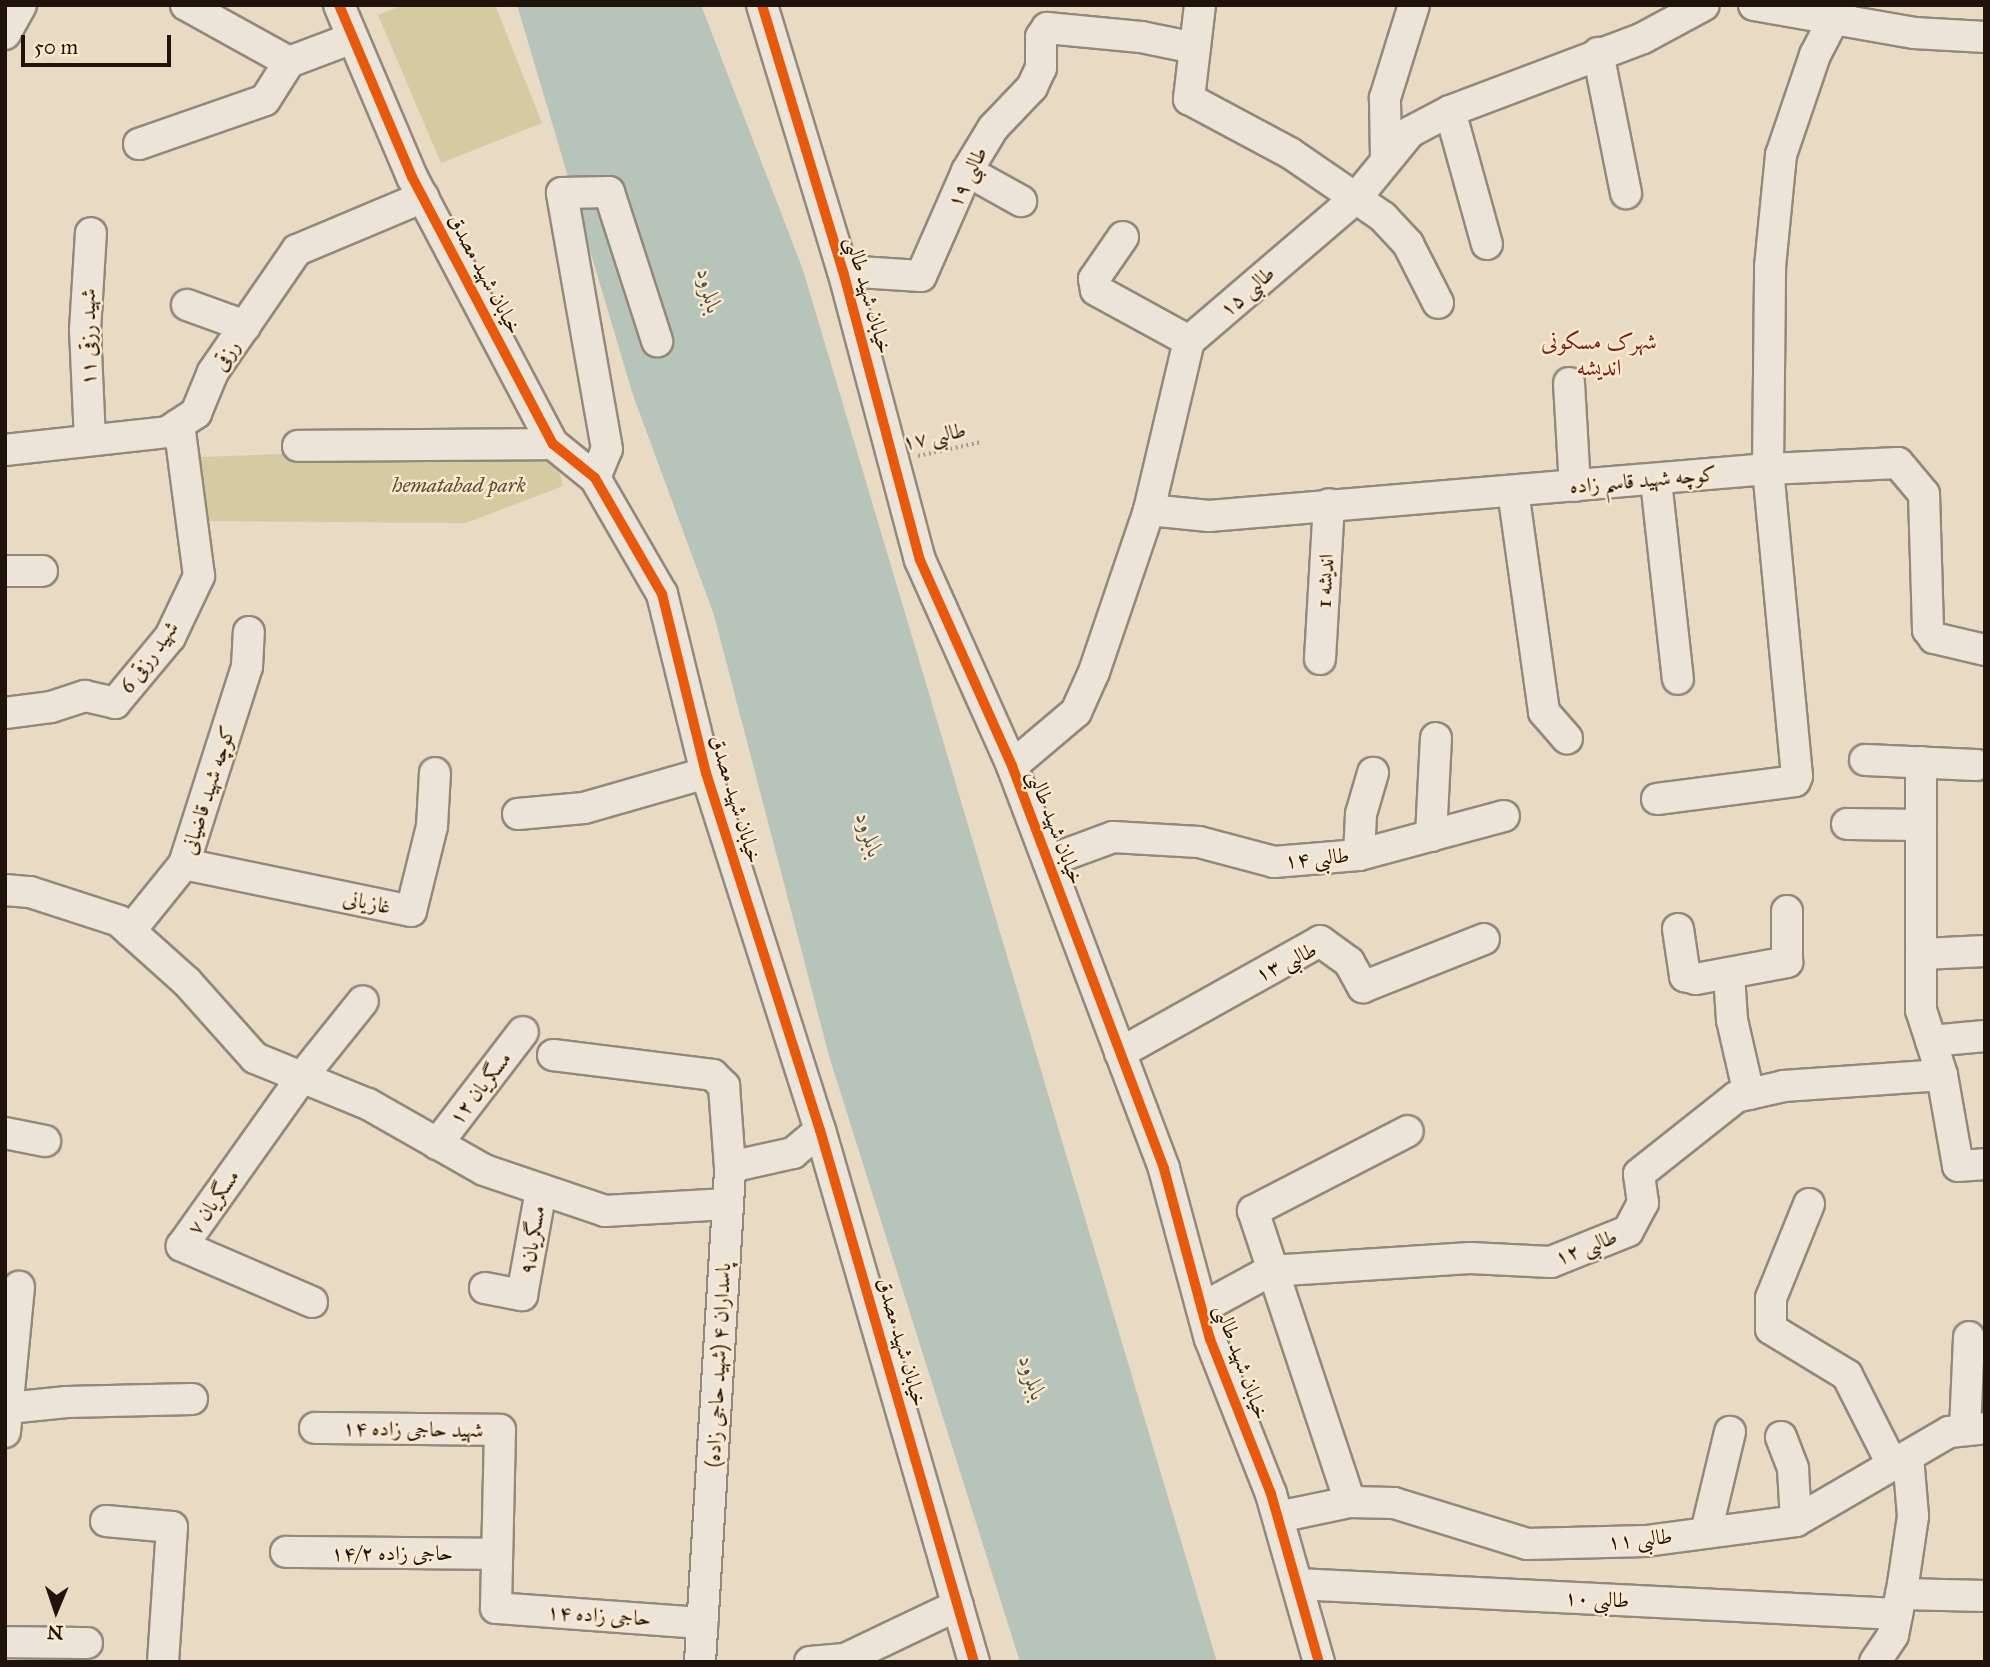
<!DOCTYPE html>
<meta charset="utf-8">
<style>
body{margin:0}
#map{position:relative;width:1990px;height:1667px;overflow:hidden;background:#e9dac3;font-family:"IM FELL Great Primer",Amiri,serif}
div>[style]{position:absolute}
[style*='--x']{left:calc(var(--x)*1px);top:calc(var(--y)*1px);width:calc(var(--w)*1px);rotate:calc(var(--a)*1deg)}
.green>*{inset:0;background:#d5cba3}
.water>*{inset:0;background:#b6c4b9}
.path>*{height:3.5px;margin-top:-1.75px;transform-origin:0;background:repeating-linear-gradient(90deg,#a49d93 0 2px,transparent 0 5.5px)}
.roads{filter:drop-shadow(2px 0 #92897b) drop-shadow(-2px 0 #92897b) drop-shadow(0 2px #92897b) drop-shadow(0 -2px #92897b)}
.minor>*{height:30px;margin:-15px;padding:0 15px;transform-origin:15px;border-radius:15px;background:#ece4d9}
.cycleway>*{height:10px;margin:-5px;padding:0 5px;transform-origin:5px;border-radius:5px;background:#e8590c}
span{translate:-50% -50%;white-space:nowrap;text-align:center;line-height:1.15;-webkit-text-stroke:5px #fbe9ce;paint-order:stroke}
.street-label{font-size:21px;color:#1f130b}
.park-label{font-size:21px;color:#594f37;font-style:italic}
.water-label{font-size:23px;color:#4c4d46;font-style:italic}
.neighbourhood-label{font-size:23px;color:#7a1f14}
.frame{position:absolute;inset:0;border:7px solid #1f130b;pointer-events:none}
.north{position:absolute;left:21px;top:1576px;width:70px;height:70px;-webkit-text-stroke:5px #fbe9ce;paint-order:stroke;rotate:182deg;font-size:19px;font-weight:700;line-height:28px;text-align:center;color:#1f130b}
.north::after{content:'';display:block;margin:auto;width:24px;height:32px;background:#1f130b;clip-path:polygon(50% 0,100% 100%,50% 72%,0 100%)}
.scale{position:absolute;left:21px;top:35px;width:150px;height:32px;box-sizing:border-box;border:4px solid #1f130b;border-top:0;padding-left:9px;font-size:21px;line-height:24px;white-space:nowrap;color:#1f130b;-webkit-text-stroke:5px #fbe9ce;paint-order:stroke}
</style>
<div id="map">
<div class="green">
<div style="clip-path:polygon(403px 5px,495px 5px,542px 123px,441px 163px,378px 15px)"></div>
<div style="clip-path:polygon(553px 444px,563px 486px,466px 523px,200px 521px,198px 457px)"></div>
</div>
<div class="water">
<div style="clip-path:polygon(517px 5px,701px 5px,803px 270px,1217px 1662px,1020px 1662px,829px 1056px,714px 615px,633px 395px)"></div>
</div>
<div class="path">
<div style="--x:918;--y:456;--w:65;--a:-12.5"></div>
</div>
<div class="roads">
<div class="minor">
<div style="--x:186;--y:5;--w:118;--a:29"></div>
<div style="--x:289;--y:62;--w:68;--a:-20.6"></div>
<div style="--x:339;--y:5;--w:187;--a:67"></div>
<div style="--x:412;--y:177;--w:302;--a:62.2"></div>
<div style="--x:553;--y:444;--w:54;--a:39"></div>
<div style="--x:595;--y:478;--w:134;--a:60"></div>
<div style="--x:662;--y:594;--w:184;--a:76.2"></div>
<div style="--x:706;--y:773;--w:375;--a:72.3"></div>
<div style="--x:820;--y:1130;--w:554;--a:73.86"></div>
<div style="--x:762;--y:5;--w:278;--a:73.1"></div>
<div style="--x:843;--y:271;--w:299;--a:75.1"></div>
<div style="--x:920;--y:560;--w:226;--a:65.9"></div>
<div style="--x:1012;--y:766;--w:431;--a:69.3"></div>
<div style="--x:1164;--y:1169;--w:176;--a:74.9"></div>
<div style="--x:1210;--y:1339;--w:167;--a:68.5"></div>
<div style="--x:1271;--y:1494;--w:175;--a:74.1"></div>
<div style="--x:1200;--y:5;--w:95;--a:96.7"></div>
<div style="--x:1189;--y:99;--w:115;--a:28.1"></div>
<div style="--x:1290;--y:153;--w:113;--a:34.5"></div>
<div style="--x:1383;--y:217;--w:37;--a:47"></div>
<div style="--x:1408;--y:244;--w:66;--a:63"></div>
<div style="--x:1754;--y:5;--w:162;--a:9.9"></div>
<div style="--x:1914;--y:33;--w:71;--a:3.2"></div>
<div style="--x:5;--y:34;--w:33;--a:-61"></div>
<div style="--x:1598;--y:53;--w:143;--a:78.7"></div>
<div style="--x:1450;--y:111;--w:138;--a:74.5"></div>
<div style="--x:139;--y:144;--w:133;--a:-19.2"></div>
<div style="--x:265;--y:100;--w:45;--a:-57.7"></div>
<div style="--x:1386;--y:158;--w:60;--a:-91"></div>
<div style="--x:1385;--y:98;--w:97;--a:-72.7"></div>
<div style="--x:967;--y:171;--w:62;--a:29.1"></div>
<div style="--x:1123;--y:237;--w:51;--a:124.6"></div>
<div style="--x:1094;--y:279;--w:11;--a:80"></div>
<div style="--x:1096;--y:290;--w:106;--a:28.7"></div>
<div style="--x:843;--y:271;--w:78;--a:3.7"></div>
<div style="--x:921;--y:276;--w:115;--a:-66.3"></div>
<div style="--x:967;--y:171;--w:50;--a:-58.8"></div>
<div style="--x:993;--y:128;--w:57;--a:-46.4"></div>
<div style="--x:1032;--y:87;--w:21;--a:-65"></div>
<div style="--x:1041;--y:68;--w:31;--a:-90"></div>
<div style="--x:1041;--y:37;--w:11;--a:-56"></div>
<div style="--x:1047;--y:28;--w:94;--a:5.5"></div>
<div style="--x:1141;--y:37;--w:55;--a:11.5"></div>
<div style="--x:187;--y:305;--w:62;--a:19.9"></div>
<div style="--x:1569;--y:383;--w:103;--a:86.7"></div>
<div style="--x:90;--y:440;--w:110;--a:-92.6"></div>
<div style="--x:85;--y:330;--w:97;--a:-86.5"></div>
<div style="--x:298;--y:446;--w:255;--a:-0.4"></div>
<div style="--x:5;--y:450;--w:163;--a:-6.3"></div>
<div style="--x:167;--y:432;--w:35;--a:-33"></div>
<div style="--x:196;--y:413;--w:44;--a:-67.5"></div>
<div style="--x:213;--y:372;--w:148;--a:-55.5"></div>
<div style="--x:297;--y:250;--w:137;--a:-22.8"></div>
<div style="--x:595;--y:478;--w:31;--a:-68"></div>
<div style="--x:607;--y:449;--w:260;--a:-100"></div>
<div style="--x:562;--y:193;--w:47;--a:-1.2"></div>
<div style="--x:609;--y:192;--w:157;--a:72.1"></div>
<div style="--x:1656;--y:481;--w:199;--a:83.7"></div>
<div style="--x:1513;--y:491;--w:223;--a:82"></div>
<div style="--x:1544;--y:712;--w:35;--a:49"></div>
<div style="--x:1149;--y:510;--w:60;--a:5.7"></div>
<div style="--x:1209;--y:516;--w:561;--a:-4.81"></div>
<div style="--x:1768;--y:469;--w:130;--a:-2.6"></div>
<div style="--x:1898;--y:463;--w:40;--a:50"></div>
<div style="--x:1924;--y:494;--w:136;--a:88.3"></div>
<div style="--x:1928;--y:630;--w:10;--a:53"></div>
<div style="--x:1934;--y:638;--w:52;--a:13.2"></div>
<div style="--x:5;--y:571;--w:37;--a:0"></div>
<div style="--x:1320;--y:659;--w:155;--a:-86.7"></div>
<div style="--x:5;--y:713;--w:46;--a:-7.4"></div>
<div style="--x:51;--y:707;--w:36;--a:-18"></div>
<div style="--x:85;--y:696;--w:31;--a:13"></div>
<div style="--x:115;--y:703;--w:86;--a:-50.2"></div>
<div style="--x:170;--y:637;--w:68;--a:-64.6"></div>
<div style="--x:199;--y:576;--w:153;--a:-97.5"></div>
<div style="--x:1865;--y:760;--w:112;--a:2.6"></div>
<div style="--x:1921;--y:762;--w:248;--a:90"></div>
<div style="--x:1921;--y:1010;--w:68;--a:72.1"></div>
<div style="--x:1942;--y:1075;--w:92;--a:80"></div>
<div style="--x:1958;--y:1166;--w:27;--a:-4"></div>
<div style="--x:1012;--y:766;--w:84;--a:-40.2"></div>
<div style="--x:1076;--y:712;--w:44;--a:-65.8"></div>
<div style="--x:1094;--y:672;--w:171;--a:-71.2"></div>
<div style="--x:1149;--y:510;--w:174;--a:-76.7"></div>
<div style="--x:1189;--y:341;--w:220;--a:-40.6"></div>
<div style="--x:1356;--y:198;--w:85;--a:-50.7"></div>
<div style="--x:1410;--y:132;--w:45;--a:-27.7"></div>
<div style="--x:1450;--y:111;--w:206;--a:-20.7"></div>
<div style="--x:1643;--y:38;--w:69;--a:-28.4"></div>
<div style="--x:1657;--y:799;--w:139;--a:-7.4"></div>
<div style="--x:1795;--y:781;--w:5;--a:-68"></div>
<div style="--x:1797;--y:776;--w:308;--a:-95.4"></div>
<div style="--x:1768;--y:469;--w:202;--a:-89.4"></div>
<div style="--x:1770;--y:267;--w:113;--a:-84.4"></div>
<div style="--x:1781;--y:155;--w:106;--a:-71.2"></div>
<div style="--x:1815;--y:55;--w:56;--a:-62.5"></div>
<div style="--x:518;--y:814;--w:66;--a:-5.2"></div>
<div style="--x:584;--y:808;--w:127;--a:-16"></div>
<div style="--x:1847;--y:824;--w:74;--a:0.8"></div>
<div style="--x:1431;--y:836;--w:98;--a:-87.1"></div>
<div style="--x:1359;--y:855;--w:41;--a:-87.2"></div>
<div style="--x:1361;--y:814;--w:43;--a:-73.7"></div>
<div style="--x:1048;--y:861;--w:69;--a:-20.3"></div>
<div style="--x:1113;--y:837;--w:86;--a:3.3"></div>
<div style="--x:1199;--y:842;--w:78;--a:14.9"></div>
<div style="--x:1274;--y:862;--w:85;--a:-4.7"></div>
<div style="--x:1359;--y:855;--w:150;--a:-15.1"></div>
<div style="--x:184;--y:864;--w:232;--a:11.7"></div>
<div style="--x:411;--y:911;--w:88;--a:-76.1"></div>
<div style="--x:432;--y:826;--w:53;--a:-86.8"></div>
<div style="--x:5;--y:890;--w:25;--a:5"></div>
<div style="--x:30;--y:892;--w:94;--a:18"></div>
<div style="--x:119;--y:921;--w:91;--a:41.9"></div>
<div style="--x:187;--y:982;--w:102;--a:48.2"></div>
<div style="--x:255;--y:1058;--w:122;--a:22.2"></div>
<div style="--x:368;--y:1104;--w:133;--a:29.6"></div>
<div style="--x:484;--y:1170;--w:128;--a:18.7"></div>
<div style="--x:605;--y:1211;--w:122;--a:-3.3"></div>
<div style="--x:1678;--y:929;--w:48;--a:81.5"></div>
<div style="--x:1685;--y:976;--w:11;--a:15"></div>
<div style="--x:1696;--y:979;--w:93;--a:-10.6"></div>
<div style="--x:1787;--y:962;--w:51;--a:-90"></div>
<div style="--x:130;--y:931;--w:86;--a:-51.1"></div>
<div style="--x:184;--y:864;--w:207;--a:-72.3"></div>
<div style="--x:247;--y:667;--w:35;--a:-87"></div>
<div style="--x:1923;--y:954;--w:62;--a:-2.8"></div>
<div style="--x:1729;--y:974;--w:46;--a:86.3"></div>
<div style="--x:1732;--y:1020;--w:76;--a:77.1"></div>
<div style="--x:1931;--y:1041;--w:54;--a:-5.3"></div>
<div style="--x:1120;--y:1053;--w:229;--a:-29.2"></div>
<div style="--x:1320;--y:941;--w:36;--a:36"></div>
<div style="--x:1349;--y:962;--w:29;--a:61"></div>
<div style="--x:1363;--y:987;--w:130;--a:-21.6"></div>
<div style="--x:553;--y:1055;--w:161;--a:7.1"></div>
<div style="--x:713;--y:1075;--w:16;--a:45"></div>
<div style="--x:724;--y:1086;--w:81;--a:85.8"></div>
<div style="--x:5;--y:1133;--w:41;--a:11.3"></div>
<div style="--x:437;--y:1144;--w:141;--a:-52.5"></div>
<div style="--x:1809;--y:1204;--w:101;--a:112"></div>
<div style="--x:1771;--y:1298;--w:31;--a:90"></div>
<div style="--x:1771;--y:1329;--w:89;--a:31.2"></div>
<div style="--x:1847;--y:1375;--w:102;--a:63.2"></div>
<div style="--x:485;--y:1288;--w:38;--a:11"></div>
<div style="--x:522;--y:1295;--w:107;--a:-79.7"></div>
<div style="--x:312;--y:1302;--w:142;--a:-156.7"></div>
<div style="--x:182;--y:1246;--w:207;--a:-54.6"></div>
<div style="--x:302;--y:1077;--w:97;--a:-51.2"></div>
<div style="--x:1202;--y:1308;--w:77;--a:-28.6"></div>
<div style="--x:1270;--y:1271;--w:200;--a:-3.7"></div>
<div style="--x:1470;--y:1258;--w:81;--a:2.8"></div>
<div style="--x:1551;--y:1262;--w:83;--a:-21.9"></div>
<div style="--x:1628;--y:1231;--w:32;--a:-62"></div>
<div style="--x:1643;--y:1203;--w:29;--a:-98"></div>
<div style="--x:1639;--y:1174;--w:124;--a:-38.4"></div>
<div style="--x:1736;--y:1097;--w:49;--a:-12.9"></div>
<div style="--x:1784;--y:1086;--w:158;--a:-4"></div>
<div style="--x:8;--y:1408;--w:59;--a:-5.8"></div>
<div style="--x:67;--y:1402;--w:125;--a:-1.4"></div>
<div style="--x:315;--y:1428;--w:185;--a:0.6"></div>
<div style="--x:500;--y:1430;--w:178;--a:91.3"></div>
<div style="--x:496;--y:1608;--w:207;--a:4.2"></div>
<div style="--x:1965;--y:1430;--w:93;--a:-87.5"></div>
<div style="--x:5;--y:1432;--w:146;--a:-84.5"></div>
<div style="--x:1781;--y:1437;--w:34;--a:69"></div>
<div style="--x:1793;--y:1469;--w:52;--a:86.7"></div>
<div style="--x:1350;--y:1502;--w:307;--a:-108.4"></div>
<div style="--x:1253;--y:1211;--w:174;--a:-27.3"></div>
<div style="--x:1278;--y:1517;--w:74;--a:-11.8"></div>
<div style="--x:1350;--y:1502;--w:44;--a:1.3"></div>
<div style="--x:1394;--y:1503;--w:139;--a:17.1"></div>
<div style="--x:1527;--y:1544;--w:119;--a:-1.4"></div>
<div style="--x:1646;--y:1541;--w:151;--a:-7.6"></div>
<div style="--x:1796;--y:1521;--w:177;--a:-30.2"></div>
<div style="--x:1949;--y:1432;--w:36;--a:-6"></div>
<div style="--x:106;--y:1521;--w:66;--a:5.2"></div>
<div style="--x:172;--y:1527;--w:135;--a:93.8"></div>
<div style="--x:1706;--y:1532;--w:103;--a:-76.5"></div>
<div style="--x:286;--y:1552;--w:211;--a:0.5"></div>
<div style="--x:1297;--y:1584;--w:601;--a:2.86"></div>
<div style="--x:1901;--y:1594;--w:84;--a:1.4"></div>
<div style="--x:5;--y:1642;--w:82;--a:0.7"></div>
<div style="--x:700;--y:1662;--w:496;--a:-86.5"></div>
<div style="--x:730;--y:1167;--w:65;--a:-12.5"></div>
<div style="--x:793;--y:1153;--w:35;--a:-40"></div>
<div style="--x:810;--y:1662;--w:35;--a:-5"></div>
<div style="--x:845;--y:1659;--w:125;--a:-25.5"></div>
<div style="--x:1875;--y:1662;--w:32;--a:-56"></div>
<div style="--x:1893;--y:1635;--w:52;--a:-78.9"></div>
<div style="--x:1903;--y:1584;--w:69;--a:-81.6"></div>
<div style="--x:1913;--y:1516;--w:59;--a:-94.8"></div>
</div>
</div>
<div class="cycleway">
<div style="--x:339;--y:5;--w:187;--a:67"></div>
<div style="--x:412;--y:177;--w:302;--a:62.2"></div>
<div style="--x:553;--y:444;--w:54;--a:39"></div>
<div style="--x:595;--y:478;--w:134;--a:60"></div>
<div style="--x:662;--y:594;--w:184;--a:76.2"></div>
<div style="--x:706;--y:773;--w:375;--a:72.3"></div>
<div style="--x:820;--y:1130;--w:554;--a:73.86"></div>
<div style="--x:762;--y:5;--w:278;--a:73.1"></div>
<div style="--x:843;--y:271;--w:299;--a:75.1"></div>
<div style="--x:920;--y:560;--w:226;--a:65.9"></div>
<div style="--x:1012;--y:766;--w:431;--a:69.3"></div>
<div style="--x:1164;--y:1169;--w:176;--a:74.9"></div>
<div style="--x:1210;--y:1339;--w:167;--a:68.5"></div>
<div style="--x:1271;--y:1494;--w:175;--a:74.1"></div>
</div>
<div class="street-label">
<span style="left:967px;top:177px;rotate:-64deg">طالبی ۱۹</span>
<span style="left:485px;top:274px;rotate:62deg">خیابان شهید مصدق</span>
<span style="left:1247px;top:291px;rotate:-41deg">طالبی ۱۵</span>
<span style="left:869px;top:295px;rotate:74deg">خیابان شهید طالبی</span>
<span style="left:88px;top:337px;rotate:-90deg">شهید رزقی ۱۱</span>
<span style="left:226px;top:355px;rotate:-56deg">رزقی</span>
<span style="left:934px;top:436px;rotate:-12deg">طالبی ۱۷</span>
<span style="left:1643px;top:480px;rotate:-5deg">کوچه شهید قاسم زاده</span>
<span style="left:1325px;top:581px;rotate:-87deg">اندیشه 1</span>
<span style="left:149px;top:657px;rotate:-54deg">شهید رزقی 6</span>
<span style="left:208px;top:790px;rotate:-72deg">کوچه شهید قاضیانی</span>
<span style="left:736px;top:799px;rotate:73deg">خیابان شهید مصدق</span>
<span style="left:1056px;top:827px;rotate:69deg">خیابان شهید طالبی</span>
<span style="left:1317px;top:858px;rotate:-5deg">طالبی ۱۴</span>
<span style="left:367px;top:902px;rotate:12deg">غازیانی</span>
<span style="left:1286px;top:962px;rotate:-25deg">طالبی ۱۳</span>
<span style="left:480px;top:1088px;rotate:-52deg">مسگریان ۱۲</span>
<span style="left:213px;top:1202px;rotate:-55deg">مسگریان ۷</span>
<span style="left:532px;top:1240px;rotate:-80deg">مسگریان۹</span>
<span style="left:1586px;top:1247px;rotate:-21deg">طالبی ۱۲</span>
<span style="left:902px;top:1342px;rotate:74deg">خیابان شهید مصدق</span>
<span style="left:1242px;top:1362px;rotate:70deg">خیابان شهید طالبی</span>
<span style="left:718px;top:1365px;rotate:-87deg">پاسداران ۴ (شهید حاجی زاده)</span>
<span style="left:413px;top:1429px;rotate:1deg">شهید حاجی زاده ۱۴</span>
<span style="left:1640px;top:1539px;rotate:-5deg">طالبی ۱۱</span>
<span style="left:392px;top:1553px">حاجی زاده ۱۴/۲</span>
<span style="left:1597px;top:1599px;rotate:3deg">طالبی ۱۰</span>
<span style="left:599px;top:1615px;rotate:4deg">حاجی زاده ۱۴</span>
</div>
<div class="park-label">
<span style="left:459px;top:485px">hematabad park</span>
</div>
<div class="water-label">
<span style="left:710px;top:291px;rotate:76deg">بابلرود</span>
<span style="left:870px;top:835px;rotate:73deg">بابلرود</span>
<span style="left:1033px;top:1378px;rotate:73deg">بابلرود</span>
</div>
<div class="neighbourhood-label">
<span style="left:1599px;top:354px">شهرک مسکونی<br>اندیشه</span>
</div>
<div class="frame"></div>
<div class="north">N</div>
<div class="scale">50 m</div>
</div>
